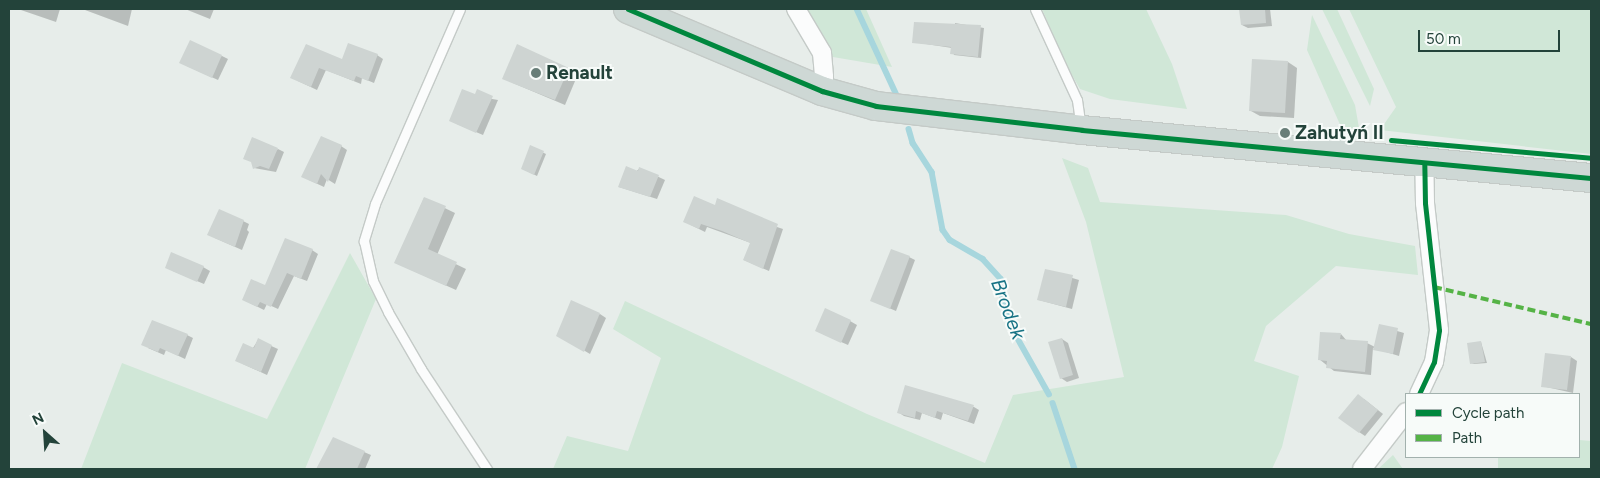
<!DOCTYPE html>
<meta charset="utf-8">
<style>
body{margin:0}
#map{position:relative;width:1600px;height:478px;overflow:hidden;background:#e7edea;font-family:Figtree,sans-serif}
div>[style]{position:absolute}
[style*='--x']{left:calc(var(--x)*1px);top:calc(var(--y)*1px);width:calc(var(--w)*1px);rotate:calc(var(--a)*1deg)}
.green>*{inset:0;background:#d0e7d7}
.shadow>*{inset:0;background:#0003}
.stream>*{height:5.5px;margin:-2.75px;padding:0 2.75px;transform-origin:2.75px;border-radius:2.75px;background:#a7d6dd}
.building>*{inset:0;background:#ced4d2}
.roads{filter:drop-shadow(1px 0 #c4cac7) drop-shadow(-1px 0 #c4cac7) drop-shadow(0 1px #c4cac7) drop-shadow(0 -1px #c4cac7)}
.service>*{height:9px;margin:-4.5px;padding:0 4.5px;transform-origin:4.5px;border-radius:4.5px;background:#fbfcfc}
.minor>*{height:18px;margin:-9px;padding:0 9px;transform-origin:9px;border-radius:9px;background:#fbfcfc}
.primary>*{height:28px;margin:-14px;padding:0 14px;transform-origin:14px;border-radius:14px;background:#ced8d5}
.quiet>*{height:4px;margin-top:-2px;transform-origin:0;background:repeating-linear-gradient(90deg,#55b346 0 8px,transparent 0 12px)}
.cycleway>*{height:5px;margin:-2.5px;padding:0 2.5px;transform-origin:2.5px;border-radius:2.5px;background:#00873e}
.dots>*{width:14px;height:14px;translate:-50% -50%;box-sizing:border-box;border:2px solid #f7fbf9;border-radius:50%}
span{translate:-50% -50%;white-space:nowrap;text-align:center;line-height:1.15;-webkit-text-stroke:4px #f7fbf9;paint-order:stroke}
.poi-label{font-size:19px;color:#23433a;font-weight:700}
.left{translate:0 -50%;text-align:left}
.water-label{font-size:20px;color:#177385;font-style:italic}
.frame{position:absolute;inset:0;border:10px solid #23433a;pointer-events:none}
.legend{position:absolute;left:1405px;top:393px;width:175px;height:65px;box-sizing:border-box;background:#f7fbf9;border:1px solid #a2b1ad;margin:0;padding:6px 9px;list-style:none;font-size:15px;color:#23433a}
.legend li{display:flex;align-items:center;gap:10px;height:25px}
.legend b{width:25px;border:1px solid #a2b1ad}
.north{position:absolute;left:20px;top:408px;width:50px;height:50px;-webkit-text-stroke:4px #f7fbf9;paint-order:stroke;rotate:334deg;font-size:14px;font-weight:700;line-height:20px;text-align:center;color:#23433a}
.north::after{content:'';display:block;margin:auto;width:18px;height:22px;background:#23433a;clip-path:polygon(50% 0,100% 100%,50% 72%,0 100%)}
.scale{position:absolute;left:1418px;top:30px;width:142px;height:22px;box-sizing:border-box;border:2px solid #23433a;border-top:0;padding-left:6px;font-size:15px;line-height:18px;white-space:nowrap;color:#23433a;-webkit-text-stroke:4px #f7fbf9;paint-order:stroke}
</style>
<div id="map">
<div class="green">
<div style="clip-path:polygon(806px 9px,866px 9px,892px 67px,833px 57px)"></div>
<div style="clip-path:polygon(1042px 9px,1146px 9px,1172px 64px,1187px 109px,1110px 99px,1080px 89px,1065px 63px)"></div>
<div style="clip-path:polygon(1322px 9px,1337px 9px,1374px 89px,1370px 106px)"></div>
<div style="clip-path:polygon(1349px 9px,1591px 9px,1591px 154px,1380px 130px,1396px 107px)"></div>
<div style="clip-path:polygon(1312px 15px,1355px 105px,1359px 128px,1342px 129px,1307px 50px)"></div>
<div style="clip-path:polygon(1062px 158px,1088px 168px,1100px 202px,1286px 215px,1349px 234px,1415px 246px,1418px 275px,1336px 266px,1266px 326px,1254px 361px,1299px 376px,1282px 447px,1272px 469px,553px 469px,567px 436px,628px 451px,661px 358px,613px 329px,625px 301px,867px 414px,985px 463px,1013px 395px,1124px 377px,1086px 222px)"></div>
<div style="clip-path:polygon(350px 253px,376px 299px,305px 469px,81px 469px,122px 363px,267px 419px)"></div>
<div style="clip-path:polygon(1579px 440px,1591px 441px,1591px 469px,1498px 469px,1498px 457px,1579px 457px)"></div>
<div style="clip-path:polygon(1393px 455px,1403px 469px,1378px 469px)"></div>
</div>
<div class="shadow">
<div style="clip-path:polygon(18px 9px,60px 9px,56px 22px)"></div>
<div style="clip-path:polygon(132px 9px,128px 26px,85px 10px,85px 9px)"></div>
<div style="clip-path:polygon(185px 9px,214px 9px,210px 19px)"></div>
<div style="clip-path:polygon(1240px 9px,1270px 9px,1272px 26px,1248px 28px,1242px 25px)"></div>
<div style="clip-path:polygon(955px 23px,984px 28px,981px 58px,954px 55px,952px 48px,913px 42px,955px 27px)"></div>
<div style="clip-path:polygon(306px 45px,343px 61px,377px 55px,383px 59px,374px 83px,362px 78px,361px 84px,326px 70px,317px 90px,298px 81px)"></div>
<div style="clip-path:polygon(222px 56px,228px 59px,218px 80px,187px 66px)"></div>
<div style="clip-path:polygon(1288px 62px,1297px 68px,1294px 118px,1260px 116px,1251px 111px)"></div>
<div style="clip-path:polygon(568px 69px,578px 74px,565px 105px,513px 83px)"></div>
<div style="clip-path:polygon(476px 96px,498px 100px,483px 135px,457px 124px)"></div>
<div style="clip-path:polygon(341px 146px,347px 150px,335px 184px,327px 179px,324px 187px,309px 180px)"></div>
<div style="clip-path:polygon(531px 147px,546px 154px,537px 176px,525px 170px)"></div>
<div style="clip-path:polygon(278px 149px,284px 152px,276px 172px,254px 168px)"></div>
<div style="clip-path:polygon(640px 168px,665px 180px,657px 199px,619px 187px)"></div>
<div style="clip-path:polygon(424px 198px,455px 213px,437px 255px,466px 269px,456px 290px,396px 263px)"></div>
<div style="clip-path:polygon(716px 207px,783px 229px,769px 271px,744px 260px,751px 243px,707px 227px,705px 232px,691px 225px)"></div>
<div style="clip-path:polygon(243px 221px,249px 224px,247px 230px,249px 232px,242px 250px,215px 238px)"></div>
<div style="clip-path:polygon(312px 250px,318px 254px,307px 281px,294px 276px,278px 309px,267px 304px,264px 310px,250px 303px)"></div>
<div style="clip-path:polygon(909px 257px,915px 260px,896px 311px,877px 303px)"></div>
<div style="clip-path:polygon(203px 267px,210px 271px,204px 284px,173px 271px)"></div>
<div style="clip-path:polygon(1046px 270px,1079px 280px,1072px 309px,1039px 300px)"></div>
<div style="clip-path:polygon(600px 314px,606px 318px,590px 354px,558px 335px)"></div>
<div style="clip-path:polygon(850px 321px,857px 325px,848px 345px,823px 334px)"></div>
<div style="clip-path:polygon(1380px 326px,1404px 333px,1399px 356px,1373px 348px,1371px 375px,1334px 371px,1319px 359px,1341px 334px,1347px 341px,1367px 343px,1375px 347px)"></div>
<div style="clip-path:polygon(187px 335px,193px 338px,185px 359px,166px 350px,164px 355px,148px 348px)"></div>
<div style="clip-path:polygon(1062px 339px,1068px 343px,1079px 378px,1067px 382px,1061px 378px)"></div>
<div style="clip-path:polygon(258px 340px,278px 349px,267px 375px,243px 364px)"></div>
<div style="clip-path:polygon(1481px 342px,1487px 363px,1474px 364px,1471px 363px)"></div>
<div style="clip-path:polygon(1571px 357px,1577px 361px,1573px 393px,1542px 386px)"></div>
<div style="clip-path:polygon(906px 386px,974px 407px,979px 410px,974px 424px,943px 413px,941px 420px,922px 413px,920px 420px,904px 416px,898px 412px)"></div>
<div style="clip-path:polygon(1364px 399px,1383px 414px,1365px 436px,1359px 432px)"></div>
<div style="clip-path:polygon(364px 452px,371px 455px,365px 469px,325px 469px,319px 466px)"></div>
</div>
<div class="stream">
<div style="--x:857;--y:9;--w:93;--a:65.1"></div>
<div style="--x:909;--y:129;--w:15;--a:74"></div>
<div style="--x:913;--y:143;--w:35;--a:57"></div>
<div style="--x:932;--y:172;--w:59;--a:79.3"></div>
<div style="--x:943;--y:230;--w:12;--a:55"></div>
<div style="--x:950;--y:240;--w:38;--a:30"></div>
<div style="--x:983;--y:259;--w:27;--a:48"></div>
<div style="--x:1001;--y:279;--w:27;--a:84"></div>
<div style="--x:1004;--y:306;--w:23;--a:70"></div>
<div style="--x:1012;--y:328;--w:76;--a:60.7"></div>
<div style="--x:1053;--y:403;--w:70;--a:71.6"></div>
</div>
<div class="building">
<div style="clip-path:polygon(1239px 9px,1265px 9px,1266px 23px,1241px 25px)"></div>
<div style="clip-path:polygon(914px 22px,981px 25px,978px 57px,950px 54px,951px 47px,912px 43px)"></div>
<div style="clip-path:polygon(190px 40px,222px 55px,212px 78px,179px 63px)"></div>
<div style="clip-path:polygon(348px 43px,378px 54px,368px 81px,356px 76px,354px 81px,319px 68px,311px 87px,290px 78px,306px 44px,342px 59px)"></div>
<div style="clip-path:polygon(517px 44px,569px 68px,555px 100px,502px 79px)"></div>
<div style="clip-path:polygon(1252px 59px,1288px 61px,1285px 113px,1249px 111px)"></div>
<div style="clip-path:polygon(462px 89px,475px 94px,477px 89px,493px 96px,476px 133px,449px 121px)"></div>
<div style="clip-path:polygon(321px 136px,342px 145px,328px 182px,321px 174px,317px 184px,301px 177px)"></div>
<div style="clip-path:polygon(252px 137px,278px 148px,269px 169px,260px 166px,253px 169px,251px 162px,243px 159px)"></div>
<div style="clip-path:polygon(530px 145px,544px 151px,534px 175px,521px 169px)"></div>
<div style="clip-path:polygon(626px 166px,638px 171px,639px 167px,659px 175px,650px 197px,618px 187px)"></div>
<div style="clip-path:polygon(694px 196px,715px 205px,717px 198px,778px 224px,763px 269px,743px 260px,750px 243px,722px 231px,701px 224px,699px 229px,683px 222px)"></div>
<div style="clip-path:polygon(424px 197px,446px 206px,428px 249px,457px 262px,446px 286px,394px 263px)"></div>
<div style="clip-path:polygon(219px 209px,244px 220px,235px 247px,207px 235px)"></div>
<div style="clip-path:polygon(285px 238px,313px 249px,301px 279px,287px 273px,271px 307px,260px 302px,257px 307px,242px 300px,251px 279px,265px 285px)"></div>
<div style="clip-path:polygon(891px 249px,910px 256px,890px 309px,870px 301px)"></div>
<div style="clip-path:polygon(171px 252px,204px 266px,197px 282px,165px 268px)"></div>
<div style="clip-path:polygon(1045px 269px,1073px 275px,1066px 307px,1037px 300px)"></div>
<div style="clip-path:polygon(571px 300px,600px 313px,584px 352px,556px 336px)"></div>
<div style="clip-path:polygon(825px 308px,851px 320px,841px 343px,815px 331px)"></div>
<div style="clip-path:polygon(152px 320px,188px 334px,178px 356px,160px 348px,158px 352px,141px 345px)"></div>
<div style="clip-path:polygon(1379px 324px,1398px 328px,1393px 354px,1373px 350px)"></div>
<div style="clip-path:polygon(1320px 332px,1341px 333px,1340px 339px,1368px 341px,1365px 372px,1326px 368px,1327px 361px,1318px 360px)"></div>
<div style="clip-path:polygon(258px 338px,272px 345px,261px 372px,235px 361px,243px 343px,254px 348px)"></div>
<div style="clip-path:polygon(1062px 338px,1073px 375px,1060px 379px,1048px 342px)"></div>
<div style="clip-path:polygon(1481px 341px,1485px 362px,1470px 364px,1467px 343px)"></div>
<div style="clip-path:polygon(1545px 353px,1571px 356px,1567px 390px,1541px 387px)"></div>
<div style="clip-path:polygon(905px 385px,974px 405px,968px 421px,937px 411px,935px 418px,916px 411px,915px 418px,897px 413px)"></div>
<div style="clip-path:polygon(1358px 394px,1378px 410px,1359px 433px,1338px 418px)"></div>
<div style="clip-path:polygon(333px 437px,365px 451px,357px 469px,316px 469px)"></div>
</div>
<div class="roads">
<div class="service">
<div style="--x:460;--y:9;--w:213;--a:113.6"></div>
<div style="--x:375;--y:204;--w:39;--a:107"></div>
<div style="--x:364;--y:241;--w:41;--a:77.3"></div>
<div style="--x:373;--y:281;--w:34;--a:64"></div>
<div style="--x:388;--y:312;--w:66;--a:59.9"></div>
<div style="--x:421;--y:369;--w:120;--a:56.6"></div>
<div style="--x:1035;--y:9;--w:100;--a:65.2"></div>
<div style="--x:1077;--y:100;--w:27;--a:82"></div>
</div>
<div class="minor">
<div style="--x:796;--y:9;--w:51;--a:59.4"></div>
<div style="--x:822;--y:53;--w:24;--a:85"></div>
<div style="--x:824;--y:77;--w:14;--a:98"></div>
<div style="--x:1419;--y:394;--w:35;--a:-65"></div>
<div style="--x:1434;--y:362;--w:32;--a:-81"></div>
<div style="--x:1439;--y:330;--w:128;--a:-96.3"></div>
<div style="--x:1425;--y:203;--w:39;--a:-91"></div>
<div style="--x:1362;--y:469;--w:72;--a:-52.3"></div>
</div>
<div class="primary">
<div style="--x:628;--y:9;--w:211;--a:22.9"></div>
<div style="--x:822;--y:91;--w:56;--a:15.5"></div>
<div style="--x:876;--y:106;--w:207;--a:6.6"></div>
<div style="--x:1082;--y:130;--w:511;--a:5.39"></div>
</div>
</div>
<div class="quiet">
<div style="--x:1434;--y:287;--w:161;--a:13.3"></div>
</div>
<div class="cycleway">
<div style="--x:628;--y:9;--w:211;--a:22.9"></div>
<div style="--x:822;--y:91;--w:56;--a:15.5"></div>
<div style="--x:876;--y:106;--w:207;--a:6.6"></div>
<div style="--x:1082;--y:130;--w:511;--a:5.39"></div>
<div style="--x:1391;--y:140;--w:201;--a:5.1"></div>
<div style="--x:1419;--y:394;--w:35;--a:-65"></div>
<div style="--x:1434;--y:362;--w:32;--a:-81"></div>
<div style="--x:1439;--y:330;--w:128;--a:-96.3"></div>
<div style="--x:1425;--y:203;--w:39;--a:-91"></div>
</div>
<div class="dots">
<div style="left:536px;top:73px;background:#687e78"></div>
<div style="left:1285px;top:133px;background:#687e78"></div>
</div>
<div class="poi-label">
<span class="left" style="left:546px;top:73px">Renault</span>
<span class="left" style="left:1295px;top:133px">Zahutyń II</span>
</div>
<div class="water-label">
<span style="left:1008px;top:309px;rotate:69deg">Brodek</span>
</div>
<div class="frame"></div>
<ul class="legend">
<li><b style="height:6px;background:#00873e"></b>Cycle path</li>
<li><b style="height:6px;background:#55b346"></b>Path</li>
</ul>
<div class="north">N</div>
<div class="scale">50 m</div>
</div>
